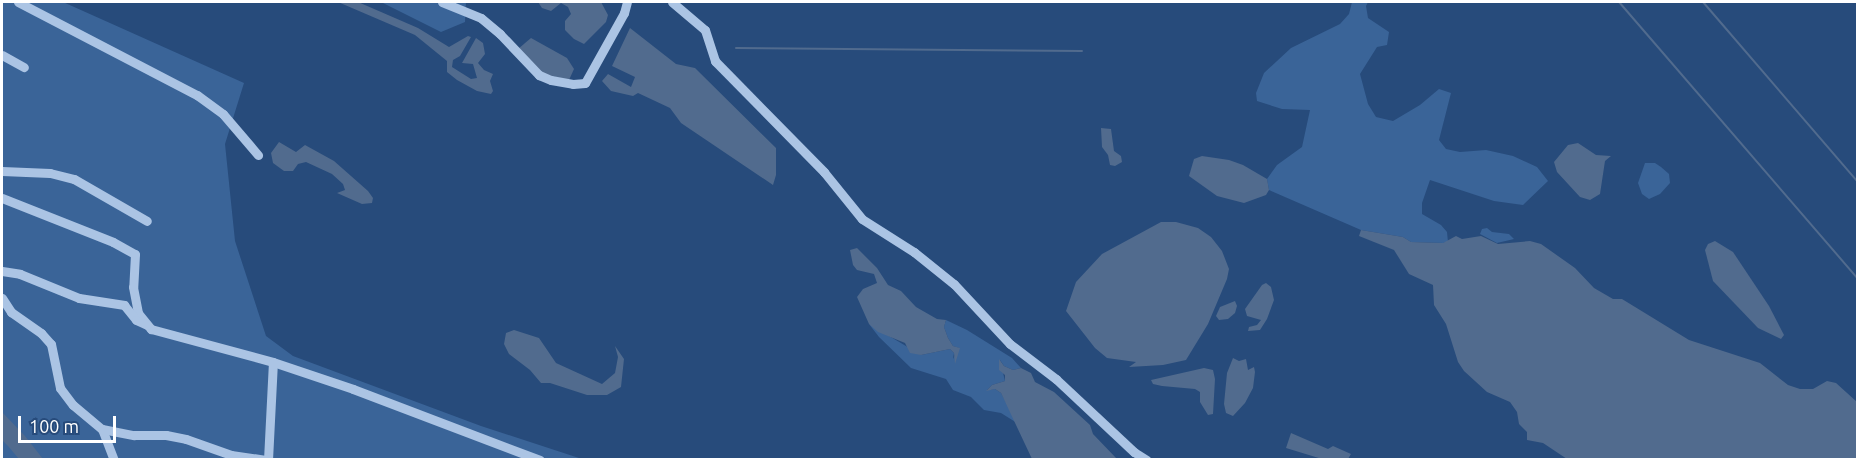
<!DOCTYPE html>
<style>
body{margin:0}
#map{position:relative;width:1859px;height:461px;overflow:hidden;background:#274b7b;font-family:Ubuntu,sans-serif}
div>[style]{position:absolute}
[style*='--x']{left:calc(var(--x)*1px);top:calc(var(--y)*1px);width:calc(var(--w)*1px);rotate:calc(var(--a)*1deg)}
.green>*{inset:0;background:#3a6498}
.water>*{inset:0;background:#516b8e}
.stream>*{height:2px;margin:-1px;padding:0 1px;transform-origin:1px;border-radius:1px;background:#516b8e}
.minor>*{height:9px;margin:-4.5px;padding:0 4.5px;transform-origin:4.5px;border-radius:4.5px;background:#abc4e4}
span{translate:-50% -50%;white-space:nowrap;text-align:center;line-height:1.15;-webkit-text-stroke:4.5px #274b7b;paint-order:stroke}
.frame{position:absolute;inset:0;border:3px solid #fff;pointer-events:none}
.scale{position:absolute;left:18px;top:416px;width:98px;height:27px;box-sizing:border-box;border:3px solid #fff;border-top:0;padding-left:8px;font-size:18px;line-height:21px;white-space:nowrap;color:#fff;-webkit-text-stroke:4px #274b7b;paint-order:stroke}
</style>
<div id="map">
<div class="green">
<div style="clip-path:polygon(2px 2px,63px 2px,244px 83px,225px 144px,235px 241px,266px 336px,293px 356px,481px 426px,582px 459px,2px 459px)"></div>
<div style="clip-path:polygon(381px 2px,466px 2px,465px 22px,441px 32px)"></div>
<div style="clip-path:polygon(1352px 2px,1368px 2px,1366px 6px,1368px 18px,1389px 32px,1387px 45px,1377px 47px,1360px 74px,1368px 104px,1376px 117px,1393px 121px,1420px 105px,1439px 89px,1451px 93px,1439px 140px,1446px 149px,1460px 152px,1486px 150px,1513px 156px,1537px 167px,1548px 181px,1523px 205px,1494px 201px,1430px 180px,1422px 203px,1422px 214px,1441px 225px,1447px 232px,1448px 242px,1443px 243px,1411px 242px,1403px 237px,1361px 230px,1269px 190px,1267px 179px,1277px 165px,1302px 147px,1310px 110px,1282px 109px,1257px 101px,1256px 93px,1264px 73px,1291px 48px,1340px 24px,1349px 14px)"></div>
<div style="clip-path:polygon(1645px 163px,1655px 163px,1661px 167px,1669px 174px,1670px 183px,1660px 194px,1649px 199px,1642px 194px,1638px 183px)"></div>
<div style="clip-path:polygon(1487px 228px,1492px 232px,1509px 234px,1514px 239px,1497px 243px,1480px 234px,1482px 229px)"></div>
<div style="clip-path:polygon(946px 320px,967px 330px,1012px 358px,1021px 368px,1013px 370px,1004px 366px,1000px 360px,1005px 381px,992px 385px,987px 390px,995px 389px,1001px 393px,1017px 423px,1001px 413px,984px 410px,971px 397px,953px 390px,946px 379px,911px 368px,879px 337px,869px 324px,921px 355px,950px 349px,954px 353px,953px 359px,959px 348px,953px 346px,948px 338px,944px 327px)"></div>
</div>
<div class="water">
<div style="clip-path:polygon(338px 2px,358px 2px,418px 28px,449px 47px,468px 36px,471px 37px,460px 56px,453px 60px,452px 67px,471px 79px,477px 78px,473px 64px,462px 63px,476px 38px,483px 43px,485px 54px,478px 63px,484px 70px,493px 74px,490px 81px,493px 91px,491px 94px,477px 91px,457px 80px,447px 72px,447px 61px,415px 35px)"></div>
<div style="clip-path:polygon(538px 2px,601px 2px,608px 15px,606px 22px,584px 44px,574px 39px,565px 30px,565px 21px,571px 14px,568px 7px,561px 3px,551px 11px,542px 8px)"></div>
<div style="clip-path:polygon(630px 28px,676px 64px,695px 68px,776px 148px,776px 175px,773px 185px,681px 123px,670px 108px,638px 93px,633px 96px,611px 91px,602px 81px,608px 74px,631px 87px,635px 77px,612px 66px)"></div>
<div style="clip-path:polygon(531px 38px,567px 58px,574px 69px,569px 80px,542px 74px,518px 49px)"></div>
<div style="clip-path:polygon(1101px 128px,1111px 129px,1114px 151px,1121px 156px,1122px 162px,1115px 166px,1110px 165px,1108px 155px,1102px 147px)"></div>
<div style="clip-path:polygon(279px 142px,296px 152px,305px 145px,334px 161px,368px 191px,373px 198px,372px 203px,362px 204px,337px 193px,345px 190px,343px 184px,332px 174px,306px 162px,298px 164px,293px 171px,284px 171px,273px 163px,271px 153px)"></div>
<div style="clip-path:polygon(1578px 143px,1596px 155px,1611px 156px,1605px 161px,1600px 194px,1590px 200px,1580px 197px,1557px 172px,1554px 162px,1568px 145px)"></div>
<div style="clip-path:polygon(1202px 156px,1229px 160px,1243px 165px,1267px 179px,1269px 190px,1266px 195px,1244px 203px,1217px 196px,1189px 176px,1194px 159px)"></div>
<div style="clip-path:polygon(1161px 222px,1176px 222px,1198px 228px,1211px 237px,1222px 251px,1229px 269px,1227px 279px,1208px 324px,1186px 360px,1163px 365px,1129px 367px,1136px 362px,1107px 358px,1095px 348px,1066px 311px,1076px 282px,1102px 254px)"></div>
<div style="clip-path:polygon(1361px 230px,1403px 237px,1411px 242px,1443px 243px,1456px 236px,1462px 239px,1481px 236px,1498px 244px,1530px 241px,1541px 244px,1575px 268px,1594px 288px,1613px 299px,1622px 299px,1689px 340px,1760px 363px,1788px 385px,1800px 389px,1813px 389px,1827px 381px,1836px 383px,1857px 402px,1857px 459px,1567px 459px,1543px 443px,1527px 440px,1527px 432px,1519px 424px,1517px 412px,1510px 402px,1487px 392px,1464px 371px,1458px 362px,1446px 324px,1434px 305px,1433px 285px,1409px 274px,1394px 250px,1359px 236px)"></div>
<div style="clip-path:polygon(1715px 241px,1733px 252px,1769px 306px,1784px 335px,1781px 339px,1758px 328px,1713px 281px,1705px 250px,1708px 244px)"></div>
<div style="clip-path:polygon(857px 248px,877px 268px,888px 285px,901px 291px,916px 307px,937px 319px,946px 320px,944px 327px,948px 338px,953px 346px,960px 348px,955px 364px,954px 353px,950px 349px,921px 355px,910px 353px,905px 343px,878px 332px,869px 324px,857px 297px,863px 289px,877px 283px,874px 274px,857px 270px,853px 265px,850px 250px)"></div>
<div style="clip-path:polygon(1266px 283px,1271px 287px,1274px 300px,1267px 319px,1260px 330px,1248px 331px,1249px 327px,1257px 325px,1261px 320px,1247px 316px,1245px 309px,1262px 285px)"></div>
<div style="clip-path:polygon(1235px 301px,1237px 306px,1235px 313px,1228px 319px,1219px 320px,1216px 316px,1220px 307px)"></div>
<div style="clip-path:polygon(514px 330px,539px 338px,556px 363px,602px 384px,615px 373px,618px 357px,615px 346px,624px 359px,621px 387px,607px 395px,587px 395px,550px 383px,541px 383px,530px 370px,509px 354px,504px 344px,506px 333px)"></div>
<div style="clip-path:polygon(1233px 358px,1239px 361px,1246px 359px,1248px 370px,1254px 367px,1255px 372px,1253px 388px,1245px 403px,1233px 416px,1226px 413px,1224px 404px,1227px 373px)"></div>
<div style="clip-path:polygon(999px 359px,1004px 366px,1013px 370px,1021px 368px,1031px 373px,1035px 382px,1054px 392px,1090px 425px,1093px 434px,1117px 459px,1032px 459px,1001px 393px,995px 389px,986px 391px,992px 385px,1005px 381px,1005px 375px,999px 370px)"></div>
<div style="clip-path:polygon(1204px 368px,1213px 370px,1215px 379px,1213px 414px,1208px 415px,1200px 402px,1200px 392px,1195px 389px,1162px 386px,1153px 384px,1151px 380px)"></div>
<div style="clip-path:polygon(2px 412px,25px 436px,43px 459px,19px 459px,8px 446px,2px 440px)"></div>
<div style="clip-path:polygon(1291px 433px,1328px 449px,1333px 446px,1351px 454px,1348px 459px,1322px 459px,1286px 448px)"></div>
</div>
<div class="stream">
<div style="--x:1619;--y:2;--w:366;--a:49.2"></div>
<div style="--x:1703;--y:2;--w:238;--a:49.3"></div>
<div style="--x:736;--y:48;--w:346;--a:0.5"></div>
</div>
<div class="minor">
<div style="--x:18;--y:2;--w:202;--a:27.5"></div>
<div style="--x:197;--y:95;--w:32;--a:36"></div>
<div style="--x:223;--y:114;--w:54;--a:49.5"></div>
<div style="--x:442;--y:2;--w:42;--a:22.3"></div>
<div style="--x:481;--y:18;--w:25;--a:40"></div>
<div style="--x:500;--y:34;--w:57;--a:46.4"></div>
<div style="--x:539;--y:75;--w:13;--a:23"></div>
<div style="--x:551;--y:80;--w:22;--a:10"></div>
<div style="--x:573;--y:84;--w:12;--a:-5"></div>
<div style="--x:585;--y:83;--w:80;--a:-60.9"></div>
<div style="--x:624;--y:13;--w:11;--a:-75"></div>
<div style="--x:672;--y:2;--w:43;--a:40.3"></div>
<div style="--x:705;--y:30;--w:33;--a:72"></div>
<div style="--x:715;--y:61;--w:156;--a:45.5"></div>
<div style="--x:824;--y:172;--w:60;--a:51"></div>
<div style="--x:862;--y:219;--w:62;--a:32.4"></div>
<div style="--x:914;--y:252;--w:51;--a:38.7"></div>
<div style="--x:954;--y:284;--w:82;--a:47"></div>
<div style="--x:1010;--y:344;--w:58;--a:37.3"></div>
<div style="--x:1056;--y:379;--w:107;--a:43.1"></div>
<div style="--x:1134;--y:452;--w:15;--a:32"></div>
<div style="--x:2;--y:55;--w:25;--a:29"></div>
<div style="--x:2;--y:171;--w:48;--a:2.4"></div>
<div style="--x:50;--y:173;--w:25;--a:14"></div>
<div style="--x:74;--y:179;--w:84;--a:29.9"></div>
<div style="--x:2;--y:198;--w:119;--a:21.6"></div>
<div style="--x:113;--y:242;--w:25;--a:29"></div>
<div style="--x:135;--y:254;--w:33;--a:93"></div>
<div style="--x:133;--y:287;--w:26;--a:79"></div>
<div style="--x:138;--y:313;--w:21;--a:51"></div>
<div style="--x:151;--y:329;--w:126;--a:15.1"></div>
<div style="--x:273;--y:362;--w:84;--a:18.6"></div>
<div style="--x:353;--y:389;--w:200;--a:20.8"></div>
<div style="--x:2;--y:271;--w:18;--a:9"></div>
<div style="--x:20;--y:274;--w:64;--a:22.1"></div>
<div style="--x:79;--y:298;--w:46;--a:8.8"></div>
<div style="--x:124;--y:305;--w:19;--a:51"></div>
<div style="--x:136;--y:320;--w:12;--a:24"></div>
<div style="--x:2;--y:298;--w:17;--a:57"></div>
<div style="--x:11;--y:312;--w:37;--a:35"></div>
<div style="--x:41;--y:333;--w:15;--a:48"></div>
<div style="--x:51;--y:344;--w:45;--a:78.4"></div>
<div style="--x:60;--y:388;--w:21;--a:53"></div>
<div style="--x:73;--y:405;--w:38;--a:40"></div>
<div style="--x:102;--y:429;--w:33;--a:69"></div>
<div style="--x:102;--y:429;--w:33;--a:11"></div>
<div style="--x:134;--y:435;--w:32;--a:0"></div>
<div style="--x:166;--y:435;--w:20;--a:11"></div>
<div style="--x:186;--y:439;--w:48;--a:19.6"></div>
<div style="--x:231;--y:455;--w:35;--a:8"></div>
<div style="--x:268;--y:460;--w:98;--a:-87.1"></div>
</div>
<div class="frame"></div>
<div class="scale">100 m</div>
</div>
